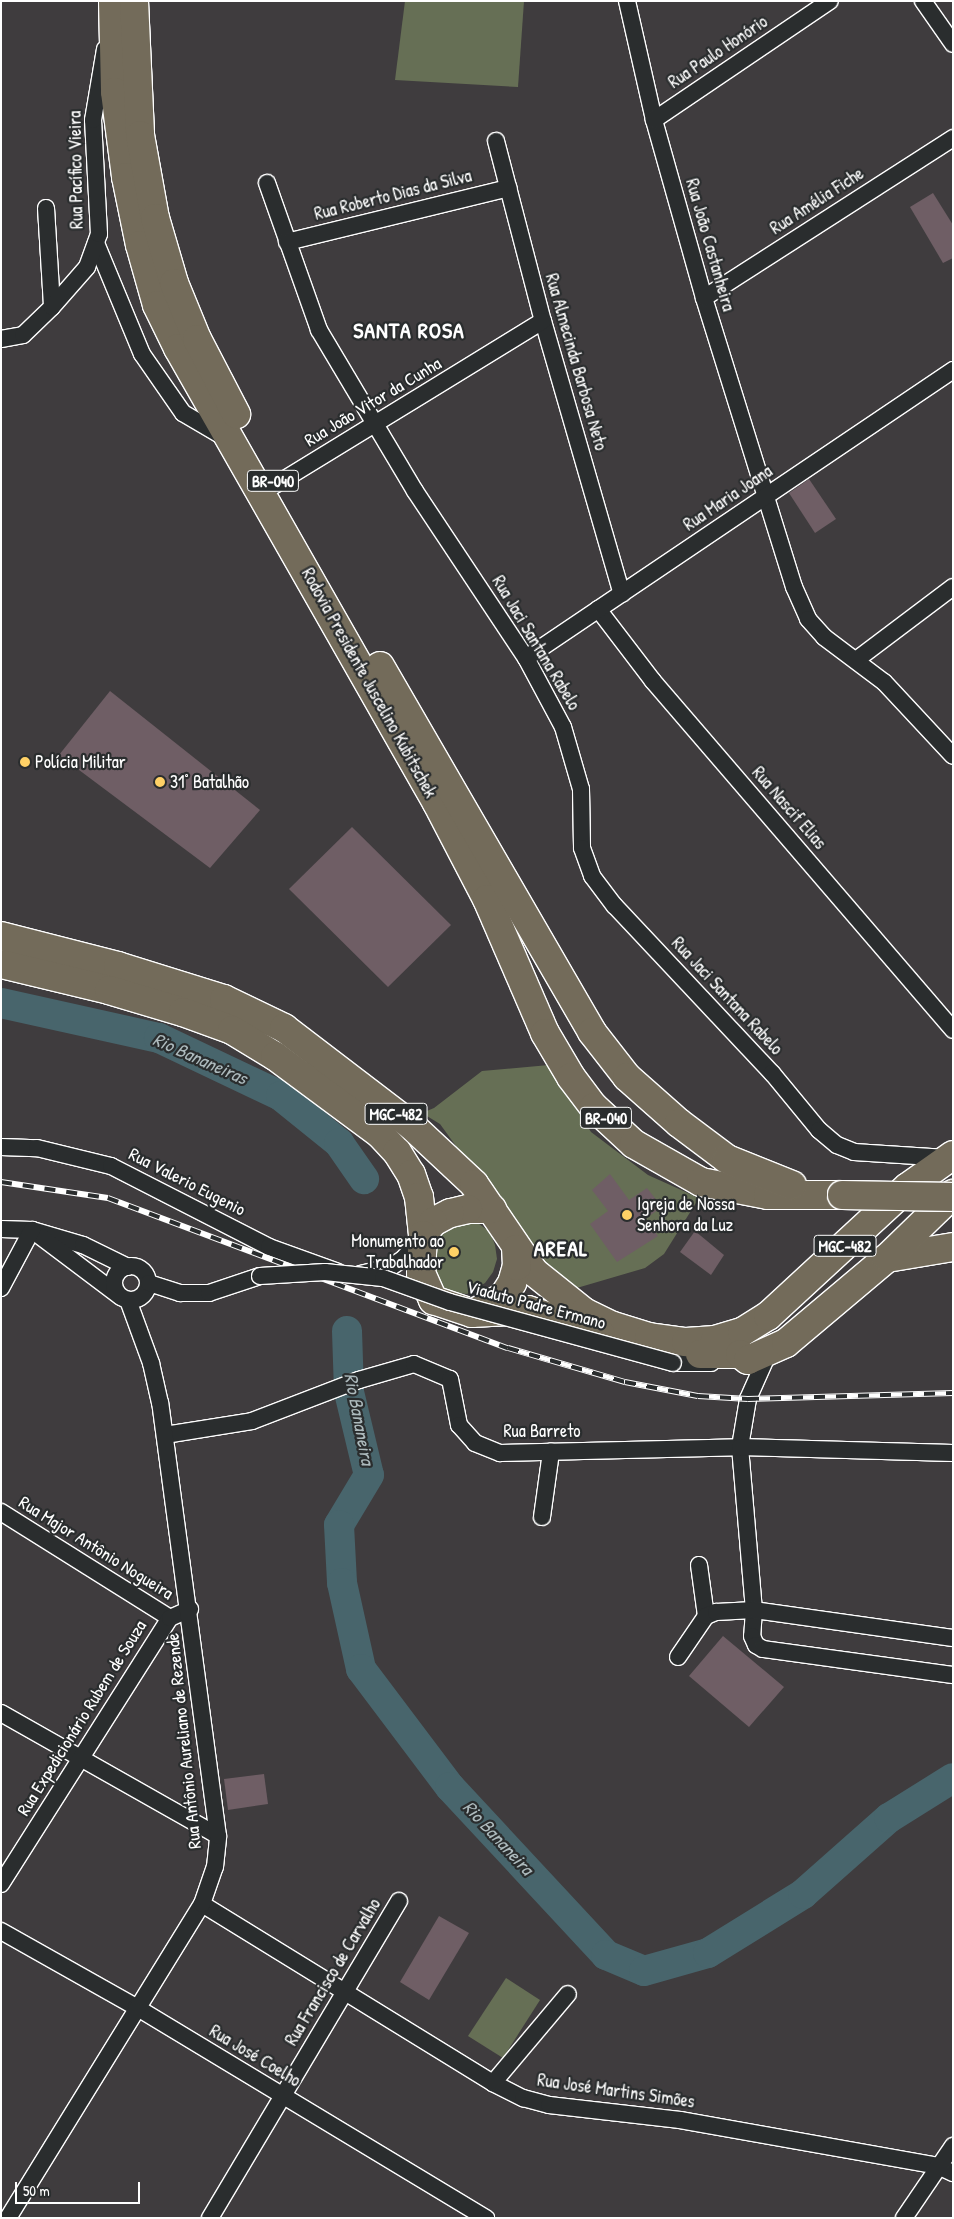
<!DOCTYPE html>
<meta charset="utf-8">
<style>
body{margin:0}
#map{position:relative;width:954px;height:2219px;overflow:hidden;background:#3f3c3e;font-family:"Patrick Hand",sans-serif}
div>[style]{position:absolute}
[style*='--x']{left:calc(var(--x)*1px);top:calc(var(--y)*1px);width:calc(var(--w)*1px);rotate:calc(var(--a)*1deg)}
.green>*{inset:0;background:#666f55}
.river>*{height:30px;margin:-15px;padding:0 15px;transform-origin:15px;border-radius:15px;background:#48656c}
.building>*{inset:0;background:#6f5e65}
.roads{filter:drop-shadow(1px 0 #fff) drop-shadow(-1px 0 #fff) drop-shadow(0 1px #fff) drop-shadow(0 -1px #fff)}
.minor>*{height:16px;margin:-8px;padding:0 8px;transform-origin:8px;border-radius:8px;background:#2a2d2e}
.minor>.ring{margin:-8px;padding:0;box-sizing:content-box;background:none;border:16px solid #2a2d2e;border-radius:50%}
.trunk>*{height:28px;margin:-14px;padding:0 14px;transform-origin:14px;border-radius:14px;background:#736b5a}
.rail>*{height:5.5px;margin-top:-2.75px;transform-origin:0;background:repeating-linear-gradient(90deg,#2a2d2e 0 11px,#fff 0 22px);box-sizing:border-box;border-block:1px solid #fff}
.bridges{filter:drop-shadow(1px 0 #fff) drop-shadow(-1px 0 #fff) drop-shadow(0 1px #fff) drop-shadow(0 -1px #fff)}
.minor-bridge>*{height:16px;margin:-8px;padding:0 8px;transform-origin:8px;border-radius:8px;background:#2a2d2e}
.trunk-bridge>*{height:28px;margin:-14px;padding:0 14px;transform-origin:14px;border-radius:14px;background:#736b5a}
.dots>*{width:14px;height:14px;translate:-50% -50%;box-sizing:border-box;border:2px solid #2a2d2e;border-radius:50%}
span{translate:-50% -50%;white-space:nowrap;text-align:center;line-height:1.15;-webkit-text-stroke:4.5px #2a2d2e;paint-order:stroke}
.shield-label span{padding:1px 4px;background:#2a2d2e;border:1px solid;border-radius:4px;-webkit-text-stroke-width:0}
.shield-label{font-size:16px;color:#fff;font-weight:700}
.street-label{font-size:18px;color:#fff}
.poi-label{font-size:18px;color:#fff}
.left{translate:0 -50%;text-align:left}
.right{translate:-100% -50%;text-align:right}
.water-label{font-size:19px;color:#adbabd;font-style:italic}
.district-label{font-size:22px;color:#fff;font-weight:700;letter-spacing:1px}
.frame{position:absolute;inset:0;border:2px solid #fff;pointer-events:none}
.scale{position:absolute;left:15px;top:2182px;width:125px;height:22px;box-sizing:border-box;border:2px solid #fff;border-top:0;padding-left:6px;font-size:15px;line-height:18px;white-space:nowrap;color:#fff;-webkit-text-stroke:4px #2a2d2e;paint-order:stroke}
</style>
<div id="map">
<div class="green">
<div style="clip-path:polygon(405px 1px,524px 1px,518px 87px,395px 80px)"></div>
<div style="clip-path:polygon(549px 1065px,591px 1132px,648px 1175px,699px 1198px,664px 1254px,645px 1268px,570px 1290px,548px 1273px,440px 1124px,422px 1113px,434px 1108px,482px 1071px)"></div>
<div style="clip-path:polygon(471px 1218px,490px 1232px,495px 1245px,497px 1259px,493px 1272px,485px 1283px,467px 1294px,440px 1291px,424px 1233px)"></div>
<div style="clip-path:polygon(506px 1978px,540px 2000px,503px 2058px,468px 2036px)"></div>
</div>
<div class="river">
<div style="--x:1;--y:1003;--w:162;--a:12.5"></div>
<div style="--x:159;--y:1038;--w:135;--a:25.4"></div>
<div style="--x:281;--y:1096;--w:75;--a:39"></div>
<div style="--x:339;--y:1143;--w:44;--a:55.2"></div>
<div style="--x:347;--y:1331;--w:61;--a:88.1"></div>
<div style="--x:349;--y:1392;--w:85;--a:76.5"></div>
<div style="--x:369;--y:1475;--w:58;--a:121"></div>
<div style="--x:339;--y:1525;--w:58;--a:87"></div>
<div style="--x:342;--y:1583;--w:88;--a:77.5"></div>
<div style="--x:361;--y:1669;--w:148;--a:53"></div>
<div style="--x:450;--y:1787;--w:229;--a:47.1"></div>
<div style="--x:606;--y:1955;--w:41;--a:22.8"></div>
<div style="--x:644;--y:1971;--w:66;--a:-15.7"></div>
<div style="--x:708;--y:1953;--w:112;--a:-31.8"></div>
<div style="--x:803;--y:1894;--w:115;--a:-41.5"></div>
<div style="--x:889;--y:1818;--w:75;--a:-32"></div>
</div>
<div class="building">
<div style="clip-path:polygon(933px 193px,953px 225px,953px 258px,943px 263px,910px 207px)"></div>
<div style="clip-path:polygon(809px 479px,836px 519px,815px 533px,789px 493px)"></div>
<div style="clip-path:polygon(110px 691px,260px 810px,210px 868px,59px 755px)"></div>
<div style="clip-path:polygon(352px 827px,451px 925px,388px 987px,289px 889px)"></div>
<div style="clip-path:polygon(610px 1174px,629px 1200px,647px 1188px,662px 1207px,645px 1219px,658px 1236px,617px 1262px,590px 1224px,608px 1211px,592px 1190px)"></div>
<div style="clip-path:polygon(695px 1231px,724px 1255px,711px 1275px,680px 1252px)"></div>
<div style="clip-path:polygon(723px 1636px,784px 1687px,749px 1727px,689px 1676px)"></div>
<div style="clip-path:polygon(264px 1774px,268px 1804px,228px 1810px,224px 1779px)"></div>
<div style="clip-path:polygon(439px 1916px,469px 1933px,429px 2000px,400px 1982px)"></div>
</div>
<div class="roads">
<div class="minor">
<div style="--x:627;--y:1;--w:122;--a:77.2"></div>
<div style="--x:654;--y:120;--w:185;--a:74.3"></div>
<div style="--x:704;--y:298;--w:303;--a:72.7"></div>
<div style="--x:794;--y:587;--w:35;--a:66"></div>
<div style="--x:808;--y:619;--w:24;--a:48"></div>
<div style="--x:824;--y:637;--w:75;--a:36.9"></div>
<div style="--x:884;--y:682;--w:101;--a:47"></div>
<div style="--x:923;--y:1;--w:52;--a:55.1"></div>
<div style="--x:654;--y:120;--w:212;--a:-34.1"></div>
<div style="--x:496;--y:141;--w:186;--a:75.4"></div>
<div style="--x:543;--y:321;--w:284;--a:73.9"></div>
<div style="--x:267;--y:183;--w:156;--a:70.5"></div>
<div style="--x:319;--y:330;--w:187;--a:59.2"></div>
<div style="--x:415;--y:491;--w:201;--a:56.4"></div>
<div style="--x:526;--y:658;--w:78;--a:61.8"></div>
<div style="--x:563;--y:727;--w:65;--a:73.8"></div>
<div style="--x:581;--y:789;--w:59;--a:89"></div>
<div style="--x:582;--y:848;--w:30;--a:70"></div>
<div style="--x:592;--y:876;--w:38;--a:53"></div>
<div style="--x:615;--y:906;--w:229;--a:46.8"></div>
<div style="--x:772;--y:1073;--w:74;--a:50.5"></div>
<div style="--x:819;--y:1130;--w:23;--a:40"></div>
<div style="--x:837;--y:1145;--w:18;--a:22"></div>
<div style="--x:854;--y:1152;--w:93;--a:3.7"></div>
<div style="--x:46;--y:208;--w:99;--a:86.5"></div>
<div style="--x:287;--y:242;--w:228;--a:-13.7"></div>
<div style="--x:96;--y:243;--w:120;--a:67.5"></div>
<div style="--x:142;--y:354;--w:72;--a:55.2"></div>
<div style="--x:183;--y:413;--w:51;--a:30.6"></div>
<div style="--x:704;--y:298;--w:296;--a:-32.7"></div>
<div style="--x:1;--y:339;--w:22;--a:-10"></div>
<div style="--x:23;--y:335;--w:40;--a:-44"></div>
<div style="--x:52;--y:307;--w:53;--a:-48.8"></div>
<div style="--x:87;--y:267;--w:35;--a:-70"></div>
<div style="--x:99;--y:234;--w:114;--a:-93"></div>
<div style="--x:93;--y:120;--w:72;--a:-80.4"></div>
<div style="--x:275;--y:485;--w:314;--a:-31.5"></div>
<div style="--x:598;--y:609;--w:91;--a:52.6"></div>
<div style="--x:653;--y:681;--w:460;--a:49.3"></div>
<div style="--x:526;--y:658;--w:515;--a:-34"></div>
<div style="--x:856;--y:660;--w:121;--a:-37"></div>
<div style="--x:1;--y:1147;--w:36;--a:2"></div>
<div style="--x:37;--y:1148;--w:76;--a:13.7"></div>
<div style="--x:111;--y:1166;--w:178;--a:27.1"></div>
<div style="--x:269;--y:1247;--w:73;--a:19.9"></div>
<div style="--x:1;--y:1229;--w:31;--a:2"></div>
<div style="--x:32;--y:1230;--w:53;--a:16.4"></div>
<div style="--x:83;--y:1245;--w:50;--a:26.1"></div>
<div style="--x:40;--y:1236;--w:101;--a:37"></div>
<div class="ring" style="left:114px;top:1266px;width:18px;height:18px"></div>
<div style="--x:360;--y:1274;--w:32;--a:-13"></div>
<div style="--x:391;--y:1267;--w:14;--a:-34"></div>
<div style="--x:403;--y:1259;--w:29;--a:-49"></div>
<div style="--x:149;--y:1283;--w:33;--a:18"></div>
<div style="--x:180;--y:1293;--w:29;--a:0"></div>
<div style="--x:209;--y:1293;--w:54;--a:-18.4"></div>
<div style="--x:1;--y:1288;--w:66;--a:-61.9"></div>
<div style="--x:768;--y:1354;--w:49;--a:114"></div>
<div style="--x:748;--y:1399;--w:49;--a:99.5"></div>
<div style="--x:740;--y:1447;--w:164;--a:85.1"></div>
<div style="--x:754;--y:1610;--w:26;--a:94"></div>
<div style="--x:752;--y:1636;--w:10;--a:66"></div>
<div style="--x:756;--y:1645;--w:8;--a:30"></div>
<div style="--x:763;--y:1649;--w:192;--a:7.8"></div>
<div style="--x:673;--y:1363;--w:38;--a:0"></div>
<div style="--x:165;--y:1435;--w:88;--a:-9.1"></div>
<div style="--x:252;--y:1421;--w:115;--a:-21"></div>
<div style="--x:359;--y:1380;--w:57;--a:-16.2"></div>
<div style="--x:414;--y:1364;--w:39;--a:23"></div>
<div style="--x:450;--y:1379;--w:47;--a:78.9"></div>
<div style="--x:459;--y:1425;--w:24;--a:48"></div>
<div style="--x:475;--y:1443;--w:27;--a:22"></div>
<div style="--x:500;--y:1453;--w:240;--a:-1.4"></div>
<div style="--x:740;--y:1447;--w:213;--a:1.6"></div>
<div style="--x:1;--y:1512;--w:199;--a:32.1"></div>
<div style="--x:542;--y:1517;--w:66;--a:-82.1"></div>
<div style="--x:699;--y:1565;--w:51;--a:82.2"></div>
<div style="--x:678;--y:1657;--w:50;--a:-55.7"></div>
<div style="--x:706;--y:1616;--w:11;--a:-22"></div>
<div style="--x:716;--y:1612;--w:38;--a:-3"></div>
<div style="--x:754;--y:1610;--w:201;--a:8"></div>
<div style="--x:1;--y:1713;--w:249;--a:29.5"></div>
<div style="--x:1;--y:1884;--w:315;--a:-57.6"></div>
<div style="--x:170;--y:1618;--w:22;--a:-24"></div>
<div style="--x:202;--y:1904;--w:342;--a:31.6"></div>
<div style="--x:493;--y:2083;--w:34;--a:27"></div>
<div style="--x:523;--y:2098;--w:27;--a:15"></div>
<div style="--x:549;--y:2105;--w:132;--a:6.5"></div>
<div style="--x:680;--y:2120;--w:262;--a:10.1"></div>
<div style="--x:938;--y:2166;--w:17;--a:25"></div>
<div style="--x:1;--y:1931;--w:155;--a:29.4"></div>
<div style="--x:136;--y:2007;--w:409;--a:31.1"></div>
<div style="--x:493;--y:2083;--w:116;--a:-49.9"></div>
<div style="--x:8;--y:2218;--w:369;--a:-58.3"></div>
<div style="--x:202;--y:1904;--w:39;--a:-71"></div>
<div style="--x:215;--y:1867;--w:31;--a:-84"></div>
<div style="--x:218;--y:1836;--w:437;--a:-97.6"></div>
<div style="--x:160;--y:1403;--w:41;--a:-102.7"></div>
<div style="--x:151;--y:1363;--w:67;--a:-110.1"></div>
<div style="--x:210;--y:2218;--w:369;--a:-59.2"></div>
<div style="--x:904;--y:2218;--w:87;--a:-55.8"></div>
</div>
<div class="trunk">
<div style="--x:113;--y:1;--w:91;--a:88.7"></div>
<div style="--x:115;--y:92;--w:86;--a:82.6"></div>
<div style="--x:126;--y:177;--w:69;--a:78.4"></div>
<div style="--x:140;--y:245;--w:62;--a:74.2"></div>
<div style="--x:157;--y:305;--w:48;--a:64"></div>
<div style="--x:178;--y:348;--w:524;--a:60.35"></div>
<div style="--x:437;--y:803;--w:108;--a:62.5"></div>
<div style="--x:487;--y:899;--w:146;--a:66.6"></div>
<div style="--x:545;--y:1033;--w:51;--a:59.4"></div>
<div style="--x:571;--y:1077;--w:38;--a:53"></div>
<div style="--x:594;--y:1107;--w:54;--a:42.8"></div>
<div style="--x:634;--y:1144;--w:77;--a:29.6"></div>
<div style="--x:701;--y:1182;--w:68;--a:11"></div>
<div style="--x:768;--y:1195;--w:74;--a:0"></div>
<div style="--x:134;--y:1;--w:134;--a:87.4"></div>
<div style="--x:140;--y:135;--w:84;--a:79.8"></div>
<div style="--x:155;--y:218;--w:68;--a:73.7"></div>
<div style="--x:174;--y:283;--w:61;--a:67.7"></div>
<div style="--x:197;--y:339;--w:85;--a:62.5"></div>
<div style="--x:380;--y:666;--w:423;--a:59.9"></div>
<div style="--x:592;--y:1032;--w:57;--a:52.1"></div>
<div style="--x:627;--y:1077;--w:69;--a:41.5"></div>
<div style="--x:679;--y:1123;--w:60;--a:36.9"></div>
<div style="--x:727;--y:1159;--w:70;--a:21.8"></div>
<div style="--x:1;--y:936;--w:121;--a:14.4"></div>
<div style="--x:118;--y:966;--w:111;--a:17.3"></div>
<div style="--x:224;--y:999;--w:67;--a:25.8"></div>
<div style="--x:284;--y:1028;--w:161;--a:37.4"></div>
<div style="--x:412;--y:1126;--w:85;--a:43.1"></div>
<div style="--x:474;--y:1184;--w:107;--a:55.7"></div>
<div style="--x:534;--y:1272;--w:64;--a:38.7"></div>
<div style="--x:584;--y:1312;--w:32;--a:26"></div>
<div style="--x:613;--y:1326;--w:38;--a:17"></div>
<div style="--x:649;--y:1337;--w:37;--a:8"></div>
<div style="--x:686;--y:1342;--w:29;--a:-4"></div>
<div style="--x:715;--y:1340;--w:28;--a:-17"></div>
<div style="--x:742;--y:1332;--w:31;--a:-32"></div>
<div style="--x:768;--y:1316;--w:190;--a:-42.7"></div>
<div style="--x:908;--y:1187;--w:55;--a:-35.4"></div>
<div style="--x:1;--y:964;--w:111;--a:13.5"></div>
<div style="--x:109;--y:990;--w:77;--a:16.6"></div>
<div style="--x:183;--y:1012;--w:52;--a:20.2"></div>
<div style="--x:232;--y:1030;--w:50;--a:31.2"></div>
<div style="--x:275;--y:1056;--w:131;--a:36.6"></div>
<div style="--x:380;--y:1134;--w:25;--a:47"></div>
<div style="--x:397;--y:1152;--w:26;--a:58"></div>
<div style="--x:411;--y:1174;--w:24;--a:71"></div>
<div style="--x:419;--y:1197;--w:38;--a:84"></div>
<div style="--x:492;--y:1209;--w:24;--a:180"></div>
<div style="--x:468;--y:1209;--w:18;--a:167"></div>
<div style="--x:450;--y:1213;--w:19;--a:152"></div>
<div style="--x:433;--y:1222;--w:16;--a:128"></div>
<div style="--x:423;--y:1235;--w:38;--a:93"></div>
<div style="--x:421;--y:1273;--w:30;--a:66"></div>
<div style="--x:433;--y:1300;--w:41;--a:18.4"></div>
<div style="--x:472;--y:1313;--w:56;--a:-3.1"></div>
<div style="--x:528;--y:1310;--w:76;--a:17.7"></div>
<div style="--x:887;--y:1258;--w:67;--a:-9.5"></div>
<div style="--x:476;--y:1312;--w:31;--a:-29"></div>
<div style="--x:503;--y:1297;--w:17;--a:-57"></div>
<div style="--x:512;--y:1283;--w:18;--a:-74"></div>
<div style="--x:517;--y:1266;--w:17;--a:-93"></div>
<div style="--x:700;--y:1354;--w:40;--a:0"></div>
<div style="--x:740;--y:1354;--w:10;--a:37"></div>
<div style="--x:748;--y:1360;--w:42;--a:-24.1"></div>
<div style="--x:786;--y:1343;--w:132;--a:-40.1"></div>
<div style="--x:887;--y:1258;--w:92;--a:-44.1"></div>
</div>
</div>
<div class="rail">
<div style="--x:1;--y:1182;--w:108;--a:8.5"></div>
<div style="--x:108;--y:1198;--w:427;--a:20.6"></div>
<div style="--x:508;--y:1348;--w:122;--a:16.2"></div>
<div style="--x:625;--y:1382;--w:74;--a:10.9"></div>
<div style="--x:698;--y:1396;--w:50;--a:3.4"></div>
<div style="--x:748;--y:1399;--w:205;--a:-1.7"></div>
</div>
<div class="bridges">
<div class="minor-bridge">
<div style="--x:260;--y:1276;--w:65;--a:-3.5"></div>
<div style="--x:325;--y:1272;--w:58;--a:5.9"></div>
<div style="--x:383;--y:1278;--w:71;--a:19.7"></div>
<div style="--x:450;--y:1302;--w:231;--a:15.3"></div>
</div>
<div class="trunk-bridge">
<div style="--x:842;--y:1195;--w:111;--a:1"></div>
</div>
</div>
<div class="dots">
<div style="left:25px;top:762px;background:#ffd166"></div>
<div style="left:160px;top:782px;background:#ffd166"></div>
<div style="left:627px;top:1215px;background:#ffd166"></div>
<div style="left:454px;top:1252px;background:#ffd166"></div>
</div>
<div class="shield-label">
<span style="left:273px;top:481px">BR-040</span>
<span style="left:396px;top:1114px">MGC-482</span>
<span style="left:606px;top:1118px">BR-040</span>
<span style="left:845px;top:1246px">MGC-482</span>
</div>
<div class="street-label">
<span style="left:718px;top:52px;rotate:-34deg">Rua Paulo Honório</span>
<span style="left:76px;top:170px;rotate:-91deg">Rua Pacífico Vieira</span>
<span style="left:393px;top:195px;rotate:-14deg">Rua Roberto Dias da Silva</span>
<span style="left:817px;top:201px;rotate:-33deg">Rua Amélia Fiche</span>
<span style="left:710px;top:245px;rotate:74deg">Rua João Castanheira</span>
<span style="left:576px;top:362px;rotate:74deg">Rua Almecinda Barbosa Neto</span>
<span style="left:373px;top:402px;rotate:-31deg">Rua João Vitor da Cunha</span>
<span style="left:728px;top:498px;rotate:-34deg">Rua Maria Joana</span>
<span style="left:536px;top:643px;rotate:59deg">Rua Jaci Santana Rabelo</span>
<span style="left:369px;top:683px;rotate:61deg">Rodovia Presidente Juscelino Kubitschek</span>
<span style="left:789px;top:808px;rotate:49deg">Rua Nascif Elias</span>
<span style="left:727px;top:996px;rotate:47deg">Rua Jaci Santana Rabelo</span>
<span style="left:187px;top:1182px;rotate:27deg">Rua Valerio Eugenio</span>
<span style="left:536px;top:1305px;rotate:15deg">Viaduto Padre Ermano</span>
<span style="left:542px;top:1431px">Rua Barreto</span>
<span style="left:96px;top:1548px;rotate:32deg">Rua Major Antônio Nogueira</span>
<span style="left:82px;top:1718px;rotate:-58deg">Rua Expedicionário Rubem de Souza</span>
<span style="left:184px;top:1741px;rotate:-96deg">Rua Antônio Aureliano de Rezende</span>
<span style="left:333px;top:1972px;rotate:-59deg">Rua Francisco de Carvalho</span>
<span style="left:255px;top:2056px;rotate:31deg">Rua José Coelho</span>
<span style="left:616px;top:2091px;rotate:8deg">Rua José Martins Simões</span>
</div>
<div class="poi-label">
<span class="left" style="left:35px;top:762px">Polícia Militar</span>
<span class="left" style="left:170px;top:782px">31° Batalhão</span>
<span class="left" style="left:637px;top:1215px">Igreja de Nossa<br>Senhora da Luz</span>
<span class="right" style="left:444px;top:1252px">Monumento ao<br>Trabalhador</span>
</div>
<div class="water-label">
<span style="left:200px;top:1059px;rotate:24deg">Rio Bananeiras</span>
<span style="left:359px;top:1419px;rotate:79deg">Rio Bananeira</span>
<span style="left:498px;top:1838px;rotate:47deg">Rio Bananeira</span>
</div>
<div class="district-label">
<span style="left:409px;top:331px">SANTA ROSA</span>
<span style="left:561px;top:1249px">AREAL</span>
</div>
<div class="frame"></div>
<div class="scale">50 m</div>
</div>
